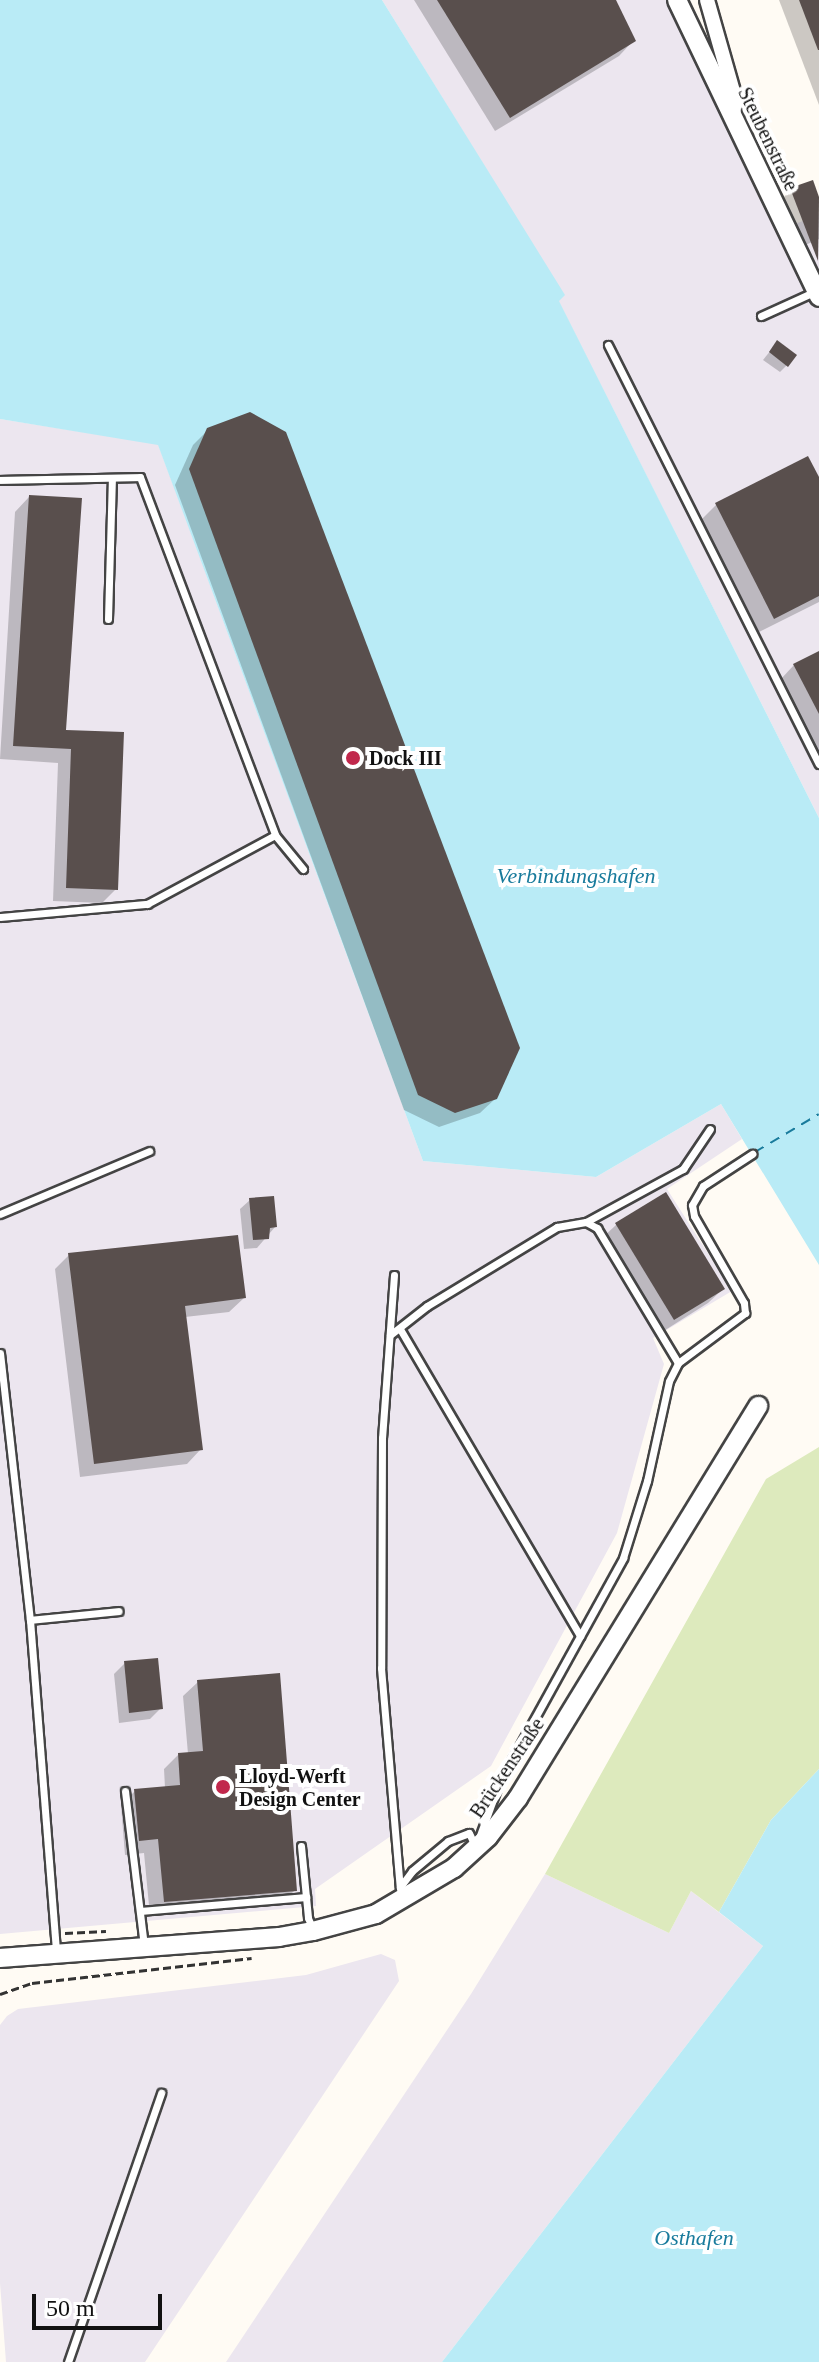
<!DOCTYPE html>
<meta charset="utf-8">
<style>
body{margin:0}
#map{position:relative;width:819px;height:2362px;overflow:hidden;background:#fffbf4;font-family:Georgia,serif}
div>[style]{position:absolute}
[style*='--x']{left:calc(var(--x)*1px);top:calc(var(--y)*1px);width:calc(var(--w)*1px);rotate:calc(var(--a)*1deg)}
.industrial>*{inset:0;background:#ece6ef}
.green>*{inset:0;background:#ddeabd}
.water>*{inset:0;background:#b9ebf6}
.shadow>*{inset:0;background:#0003}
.ferry>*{height:2px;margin-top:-1px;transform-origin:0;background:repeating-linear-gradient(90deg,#197b9c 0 10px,transparent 0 18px)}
.building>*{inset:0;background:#594f4d}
.path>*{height:3px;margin-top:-1.5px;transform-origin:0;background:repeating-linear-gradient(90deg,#333 0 8px,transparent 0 12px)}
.roads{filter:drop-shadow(2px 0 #444) drop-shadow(-2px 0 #444) drop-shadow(0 2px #444) drop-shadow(0 -2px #444)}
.service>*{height:7px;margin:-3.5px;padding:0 3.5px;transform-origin:3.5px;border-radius:3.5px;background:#fff}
.minor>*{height:14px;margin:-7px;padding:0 7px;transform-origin:7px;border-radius:7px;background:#fff}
.tertiary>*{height:18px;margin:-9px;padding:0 9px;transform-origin:9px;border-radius:9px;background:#fff}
.dots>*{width:22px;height:22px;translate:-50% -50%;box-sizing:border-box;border:4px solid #fff;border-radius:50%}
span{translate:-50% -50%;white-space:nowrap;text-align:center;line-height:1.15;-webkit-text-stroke:8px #fff;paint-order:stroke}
.street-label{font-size:20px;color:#111}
.poi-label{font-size:20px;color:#111;font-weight:700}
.left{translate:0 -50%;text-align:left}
.water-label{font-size:22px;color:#197b9c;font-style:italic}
.scale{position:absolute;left:32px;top:2294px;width:130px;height:36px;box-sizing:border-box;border:4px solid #111;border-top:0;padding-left:10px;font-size:24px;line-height:28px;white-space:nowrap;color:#111;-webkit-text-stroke:6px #fff;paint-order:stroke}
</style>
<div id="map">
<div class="industrial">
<div style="clip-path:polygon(382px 0,684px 0,792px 225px,819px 215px,819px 818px,558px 300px,564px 295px)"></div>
<div style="clip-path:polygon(0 419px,158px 444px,423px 1161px,596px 1177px,721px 1104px,742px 1139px,667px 1189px,732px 1291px,653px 1338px,664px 1364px,617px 1533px,491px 1766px,315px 1889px,316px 1906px,0 1934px)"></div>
<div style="clip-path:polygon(545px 1874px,669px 1933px,691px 1891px,763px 1946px,442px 2362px,226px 2362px,471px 1994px)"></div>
<div style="clip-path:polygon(381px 1954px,395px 1960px,399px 1981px,145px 2362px,6px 2362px,0 2283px,0 2025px,7px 2016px,18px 2009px,306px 1975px)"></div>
</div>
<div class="green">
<div style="clip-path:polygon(819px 1447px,819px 1769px,771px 1820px,719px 1912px,691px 1891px,669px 1933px,545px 1874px,766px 1479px)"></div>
</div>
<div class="water">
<div style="clip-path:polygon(0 0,382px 0,565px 295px,559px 301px,819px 818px,819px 1265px,721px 1104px,596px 1177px,423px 1161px,158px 445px,0 419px)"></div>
<div style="clip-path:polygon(819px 1769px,819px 2362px,442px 2362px,763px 1946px,719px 1912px,771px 1820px)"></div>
</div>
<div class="shadow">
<div style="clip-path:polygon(414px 0,614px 0,633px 41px,619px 56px,495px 131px)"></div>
<div style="clip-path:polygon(779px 0,819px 0,819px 105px)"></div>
<div style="clip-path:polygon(812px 183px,819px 202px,819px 239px,803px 246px,784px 197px,791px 190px)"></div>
<div style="clip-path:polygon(771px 350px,787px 365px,780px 372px,763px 360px)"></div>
<div style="clip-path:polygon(208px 430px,496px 1098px,480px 1113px,439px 1127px,404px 1110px,175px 485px,193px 445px)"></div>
<div style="clip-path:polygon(819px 481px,819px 602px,759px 632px,702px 519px,716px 505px)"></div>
<div style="clip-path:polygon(29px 497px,64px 732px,122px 734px,116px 889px,102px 903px,53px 901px,58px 763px,0 759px,15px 512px)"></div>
<div style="clip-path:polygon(819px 653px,819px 757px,780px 680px,794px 665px)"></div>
<div style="clip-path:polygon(665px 1195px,723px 1289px,708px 1303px,659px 1334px,601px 1239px,616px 1225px)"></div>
<div style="clip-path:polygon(250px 1200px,275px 1227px,257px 1248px,244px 1249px,240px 1209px)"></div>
<div style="clip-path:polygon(69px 1255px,244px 1298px,229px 1312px,185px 1317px,201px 1449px,187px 1464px,80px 1477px,55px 1269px)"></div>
<div style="clip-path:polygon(125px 1663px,161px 1708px,150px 1719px,119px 1723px,114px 1674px)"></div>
<div style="clip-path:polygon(198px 1682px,295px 1890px,280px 1905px,150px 1916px,144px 1853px,125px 1855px,121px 1805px,135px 1791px,165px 1788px,164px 1769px,179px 1754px,188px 1754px,183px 1696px)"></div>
</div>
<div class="ferry">
<div style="--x:755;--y:1152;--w:74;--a:-30.7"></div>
</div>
<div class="building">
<div style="clip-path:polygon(437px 0,616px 0,636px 41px,510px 118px)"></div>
<div style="clip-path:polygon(799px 0,819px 0,819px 50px,818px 50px)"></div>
<div style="clip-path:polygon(813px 180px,819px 197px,818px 261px,790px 188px)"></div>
<div style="clip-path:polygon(777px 340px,797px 355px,788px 367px,769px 352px)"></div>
<div style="clip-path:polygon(250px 412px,286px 432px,520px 1048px,497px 1099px,455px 1113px,418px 1095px,189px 469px,207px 428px)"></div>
<div style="clip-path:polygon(808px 456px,819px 477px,819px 596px,774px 619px,715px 503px)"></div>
<div style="clip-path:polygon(29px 495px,82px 498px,66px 730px,124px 732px,118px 890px,66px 888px,71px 749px,13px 746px)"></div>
<div style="clip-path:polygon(819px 651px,819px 714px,793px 664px)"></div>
<div style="clip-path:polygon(666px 1192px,725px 1289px,674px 1320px,615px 1223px)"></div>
<div style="clip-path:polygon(274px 1196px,277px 1227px,270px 1228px,269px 1239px,253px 1240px,249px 1198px)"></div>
<div style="clip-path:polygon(238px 1235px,246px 1298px,185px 1306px,203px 1450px,94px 1464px,68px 1253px)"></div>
<div style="clip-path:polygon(158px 1658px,163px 1709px,129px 1713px,124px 1661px)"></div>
<div style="clip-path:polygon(280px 1673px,297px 1891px,164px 1902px,158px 1839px,139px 1841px,134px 1789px,180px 1785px,178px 1753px,203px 1751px,197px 1680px)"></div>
</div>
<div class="path">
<div style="--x:65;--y:1933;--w:41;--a:-2.8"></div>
<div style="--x:0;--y:1994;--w:34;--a:-19"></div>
<div style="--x:32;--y:1983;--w:221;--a:-6.5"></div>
</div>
<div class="roads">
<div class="service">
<div style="--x:761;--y:316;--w:58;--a:-24.4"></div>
<div style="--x:608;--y:345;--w:469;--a:63.3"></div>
<div style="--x:0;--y:480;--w:140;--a:-1.2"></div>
<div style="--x:140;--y:477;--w:383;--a:69.3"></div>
<div style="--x:108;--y:619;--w:139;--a:-88.4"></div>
<div style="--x:0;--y:917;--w:148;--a:-5.1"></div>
<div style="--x:147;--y:904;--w:145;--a:-28.3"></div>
<div style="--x:275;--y:835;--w:44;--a:50.5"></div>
<div style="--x:0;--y:1214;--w:162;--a:-22.9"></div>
<div style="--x:586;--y:1222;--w:13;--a:29"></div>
<div style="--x:597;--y:1228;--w:157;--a:59"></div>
<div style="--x:394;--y:1275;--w:163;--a:94.2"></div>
<div style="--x:382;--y:1438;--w:230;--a:90.2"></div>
<div style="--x:381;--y:1668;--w:221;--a:85.1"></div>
<div style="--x:400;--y:1329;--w:356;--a:59.6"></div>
<div style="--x:390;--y:1335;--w:47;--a:-38.1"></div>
<div style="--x:427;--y:1306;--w:152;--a:-31.3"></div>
<div style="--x:557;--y:1227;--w:29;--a:-10"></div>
<div style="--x:586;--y:1222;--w:111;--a:-28.7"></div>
<div style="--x:683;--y:1169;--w:48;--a:-56"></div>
<div style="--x:0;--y:1353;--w:269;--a:83.6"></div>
<div style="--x:30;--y:1620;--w:333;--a:85.5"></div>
<div style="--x:30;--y:1620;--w:89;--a:-5.8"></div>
<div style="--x:125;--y:1791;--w:156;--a:83"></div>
<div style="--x:479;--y:1838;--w:59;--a:-70"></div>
<div style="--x:499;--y:1783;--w:257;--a:-61.1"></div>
<div style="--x:623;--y:1558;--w:81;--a:-72.7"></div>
<div style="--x:647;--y:1481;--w:102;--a:-77.6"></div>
<div style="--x:669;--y:1381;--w:20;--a:-63"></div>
<div style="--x:678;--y:1363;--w:84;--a:-36.7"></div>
<div style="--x:745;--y:1313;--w:10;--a:-96"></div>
<div style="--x:744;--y:1303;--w:100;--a:-119.9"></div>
<div style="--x:694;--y:1216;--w:11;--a:-100"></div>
<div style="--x:692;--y:1205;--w:22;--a:-60"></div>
<div style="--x:703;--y:1186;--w:59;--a:-33.1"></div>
<div style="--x:301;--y:1846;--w:72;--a:84.4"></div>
<div style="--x:308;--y:1918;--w:13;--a:67"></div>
<div style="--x:400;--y:1887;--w:20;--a:-53"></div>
<div style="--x:412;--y:1871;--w:47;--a:-39.8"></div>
<div style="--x:448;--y:1841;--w:22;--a:-21"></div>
<div style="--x:469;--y:1833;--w:14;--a:65"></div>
<div style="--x:140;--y:1911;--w:167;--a:-4.8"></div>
<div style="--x:68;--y:2362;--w:285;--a:-70.9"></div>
</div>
<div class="minor">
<div style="--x:707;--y:0;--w:102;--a:74.1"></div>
<div style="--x:735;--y:98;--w:19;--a:96"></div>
</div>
<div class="tertiary">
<div style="--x:677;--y:0;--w:329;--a:64.4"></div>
<div style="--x:0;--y:1958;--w:280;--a:-4.3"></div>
<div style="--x:279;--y:1937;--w:35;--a:-10"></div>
<div style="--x:313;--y:1931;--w:65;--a:-15.1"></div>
<div style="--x:376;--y:1914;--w:91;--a:-30.5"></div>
<div style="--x:454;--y:1868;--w:46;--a:-42.4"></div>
<div style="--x:488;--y:1837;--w:49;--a:-52.4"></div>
<div style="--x:518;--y:1798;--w:460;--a:-58.5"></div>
</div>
</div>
<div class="dots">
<div style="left:353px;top:758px;background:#c1284c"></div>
<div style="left:223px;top:1787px;background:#c1284c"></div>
</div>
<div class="street-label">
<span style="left:768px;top:139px;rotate:64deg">Steubenstraße</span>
<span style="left:507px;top:1768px;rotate:-56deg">Brückenstraße</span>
</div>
<div class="poi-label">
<span class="left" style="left:369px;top:758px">Dock III</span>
<span class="left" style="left:239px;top:1788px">Lloyd-Werft<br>Design Center</span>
</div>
<div class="water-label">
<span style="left:576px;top:876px">Verbindungshafen</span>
<span style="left:694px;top:2238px">Osthafen</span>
</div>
<div class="scale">50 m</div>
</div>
